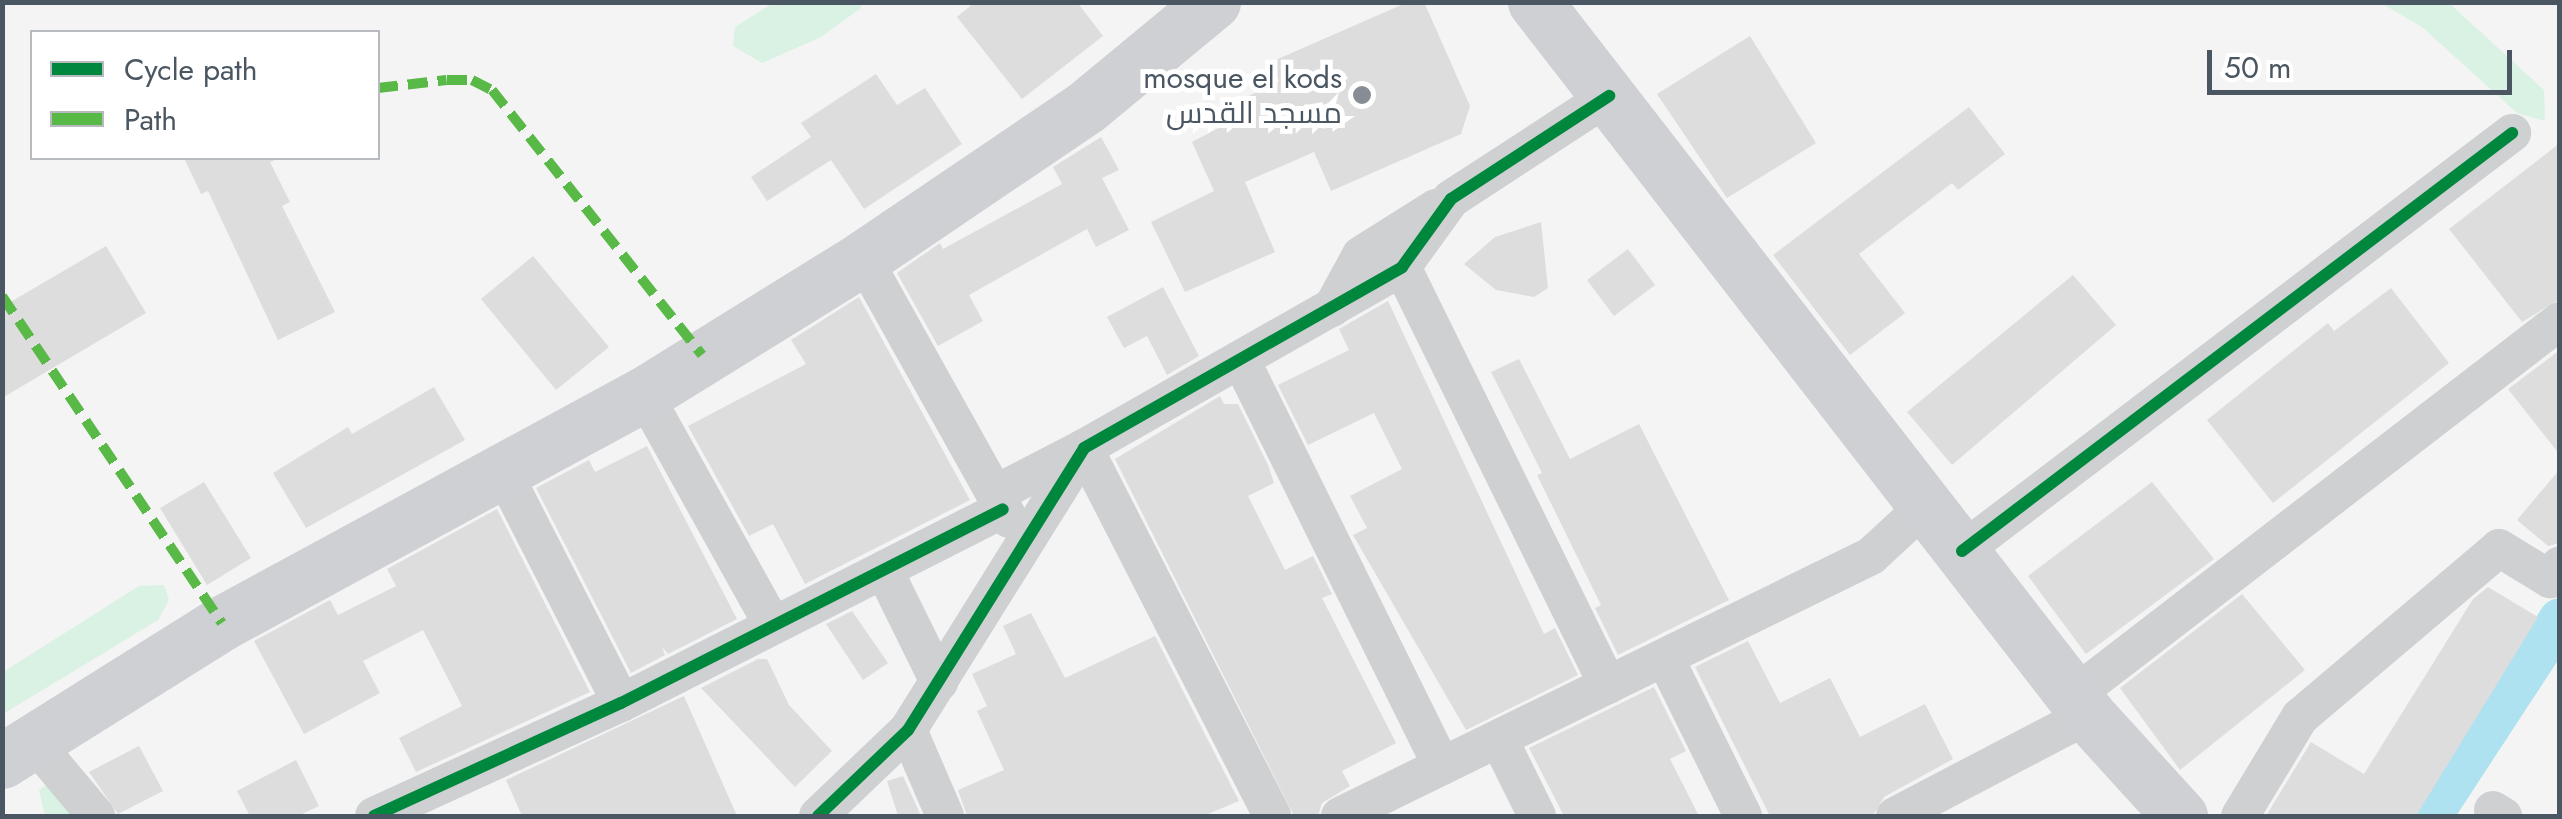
<!DOCTYPE html>
<meta charset="utf-8">
<style>
body{margin:0}
#map{position:relative;width:2562px;height:819px;overflow:hidden;background:#f4f4f4;font-family:Jost,Cairo,sans-serif}
div>[style]{position:absolute}
[style*='--x']{left:calc(var(--x)*1px);top:calc(var(--y)*1px);width:calc(var(--w)*1px);rotate:calc(var(--a)*1deg)}
.green>*{inset:0;background:#d9f2e3}
.canal>*{height:42px;margin:-21px;padding:0 21px;transform-origin:21px;border-radius:21px;background:#aee2f0}
.building>*{inset:0;background:#ddddde}
.minor>*{height:38px;margin:-19px;padding:0 19px;transform-origin:19px;border-radius:19px;background:#ced0d2}
.secondary>*{height:55px;margin:-27.5px;padding:0 27.5px;transform-origin:27.5px;border-radius:27.5px;background:#ced0d4}
.quiet>*{height:10px;margin-top:-5px;transform-origin:0;background:repeating-linear-gradient(90deg,#58b947 0 20px,transparent 0 30px)}
.cycleway>*{height:12px;margin:-6px;padding:0 6px;transform-origin:6px;border-radius:6px;background:#00873e}
.dots>*{width:28px;height:28px;translate:-50% -50%;box-sizing:border-box;border:5px solid #fff;border-radius:50%}
span{translate:-50% -50%;white-space:nowrap;text-align:center;line-height:1.15;-webkit-text-stroke:10px #fff;paint-order:stroke}
.poi-label{font-size:30px;color:#4a5661}
.right{translate:-100% -50%;text-align:right}
.frame{position:absolute;inset:0;border:5px solid #4a5661;pointer-events:none}
.legend{position:absolute;left:30px;top:30px;width:350px;height:130px;box-sizing:border-box;background:#fff;border:2px solid #b7bbc0;margin:0;padding:12px 18px;list-style:none;font-size:30px;color:#4a5661}
.legend li{display:flex;align-items:center;gap:20px;height:50px}
.legend b{width:50px;border:2px solid #b7bbc0}
.scale{position:absolute;left:2207px;top:50px;width:305px;height:45px;box-sizing:border-box;border:5px solid #4a5661;border-top:0;padding-left:12px;font-size:30px;line-height:35px;white-space:nowrap;color:#4a5661;-webkit-text-stroke:8px #fff;paint-order:stroke}
</style>
<div id="map">
<div class="green">
<div style="clip-path:polygon(773px 3px,861px 3px,861px 8px,821px 37px,762px 63px,733px 46px,735px 27px)"></div>
<div style="clip-path:polygon(2381px 3px,2449px 3px,2544px 90px,2545px 121px,2517px 113px,2422px 27px)"></div>
<div style="clip-path:polygon(164px 585px,169px 600px,158px 620px,3px 714px,3px 672px,139px 586px)"></div>
<div style="clip-path:polygon(51px 782px,80px 816px,45px 816px,39px 790px)"></div>
</div>
<div class="canal">
<div style="--x:2431;--y:816;--w:235;--a:-56.8"></div>
</div>
<div class="building">
<div style="clip-path:polygon(975px 2px,1077px 2px,1103px 36px,1022px 99px,957px 17px)"></div>
<div style="clip-path:polygon(1408px 2px,1424px 2px,1470px 106px,1461px 134px,1331px 191px,1314px 152px,1245px 182px,1275px 252px,1185px 292px,1151px 222px,1214px 191px,1192px 142px,1247px 113px,1241px 100px,1279px 81px,1271px 62px)"></div>
<div style="clip-path:polygon(1750px 36px,1816px 143px,1727px 198px,1657px 94px)"></div>
<div style="clip-path:polygon(876px 74px,897px 105px,925px 88px,962px 144px,864px 209px,831px 160px,767px 201px,751px 177px,811px 137px,801px 123px)"></div>
<div style="clip-path:polygon(1969px 107px,2005px 154px,1958px 190px,1952px 183px,1859px 254px,1905px 313px,1850px 355px,1773px 255px)"></div>
<div style="clip-path:polygon(1101px 137px,1119px 170px,1102px 178px,1129px 230px,1096px 247px,1087px 229px,969px 295px,983px 321px,938px 346px,897px 273px,940px 243px,943px 249px,1062px 184px,1053px 167px)"></div>
<div style="clip-path:polygon(2560px 143px,2560px 299px,2522px 322px,2449px 229px)"></div>
<div style="clip-path:polygon(184px 158px,280px 158px,270px 162px,290px 202px,282px 206px,335px 312px,278px 340px,208px 191px,201px 194px)"></div>
<div style="clip-path:polygon(1541px 222px,1548px 288px,1534px 297px,1496px 290px,1464px 264px,1495px 237px)"></div>
<div style="clip-path:polygon(106px 246px,146px 313px,2px 398px,2px 307px)"></div>
<div style="clip-path:polygon(1628px 249px,1655px 285px,1614px 316px,1587px 280px)"></div>
<div style="clip-path:polygon(533px 256px,609px 347px,556px 390px,481px 299px)"></div>
<div style="clip-path:polygon(2073px 275px,2116px 325px,1952px 465px,1907px 412px)"></div>
<div style="clip-path:polygon(1163px 287px,1199px 356px,1167px 375px,1147px 336px,1124px 348px,1107px 317px)"></div>
<div style="clip-path:polygon(2391px 288px,2449px 363px,2273px 503px,2207px 420px,2328px 323px,2334px 331px)"></div>
<div style="clip-path:polygon(859px 297px,970px 500px,805px 584px,773px 524px,749px 536px,688px 426px,806px 364px,791px 340px)"></div>
<div style="clip-path:polygon(1388px 301px,1544px 634px,1555px 628px,1578px 675px,1466px 730px,1353px 535px,1367px 528px,1350px 496px,1402px 469px,1374px 413px,1308px 445px,1278px 385px,1349px 350px,1339px 329px)"></div>
<div style="clip-path:polygon(2560px 350px,2560px 455px,2508px 389px)"></div>
<div style="clip-path:polygon(1519px 359px,1570px 459px,1639px 424px,1729px 600px,1618px 655px,1595px 608px,1601px 605px,1537px 475px,1542px 473px,1491px 372px)"></div>
<div style="clip-path:polygon(434px 387px,465px 440px,306px 528px,273px 473px,348px 427px,352px 434px)"></div>
<div style="clip-path:polygon(1220px 396px,1224px 404px,1238px 404px,1268px 465px,1274px 483px,1248px 496px,1285px 570px,1313px 556px,1332px 594px,1322px 598px,1396px 743px,1342px 771px,1350px 786px,1322px 803px,1318px 816px,1294px 816px,1115px 459px)"></div>
<div style="clip-path:polygon(647px 446px,737px 619px,668px 654px,662px 647px,665px 655px,631px 673px,536px 488px,589px 460px,595px 472px)"></div>
<div style="clip-path:polygon(2560px 469px,2560px 543px,2548px 546px,2517px 520px)"></div>
<div style="clip-path:polygon(204px 482px,251px 558px,207px 585px,160px 508px)"></div>
<div style="clip-path:polygon(2152px 482px,2214px 559px,2086px 654px,2028px 576px)"></div>
<div style="clip-path:polygon(497px 509px,590px 692px,416px 772px,399px 738px,462px 706px,423px 630px,363px 661px,380px 693px,304px 734px,254px 641px,330px 600px,338px 615px,396px 586px,387px 569px)"></div>
<div style="clip-path:polygon(2488px 587px,2538px 617px,2416px 816px,2266px 816px,2311px 742px,2364px 774px,2473px 599px)"></div>
<div style="clip-path:polygon(2242px 594px,2305px 670px,2180px 770px,2120px 688px)"></div>
<div style="clip-path:polygon(852px 611px,888px 663px,863px 680px,826px 624px)"></div>
<div style="clip-path:polygon(1031px 613px,1065px 678px,1155px 636px,1239px 801px,1203px 816px,967px 816px,958px 790px,1004px 770px,977px 711px,987px 706px,972px 674px,1016px 654px,1003px 626px)"></div>
<div style="clip-path:polygon(1748px 641px,1780px 703px,1830px 678px,1860px 737px,1925px 704px,1953px 759px,1884px 797px,1873px 816px,1770px 816px,1695px 667px)"></div>
<div style="clip-path:polygon(758px 659px,767px 659px,789px 705px,832px 751px,795px 787px,701px 688px)"></div>
<div style="clip-path:polygon(1654px 687px,1686px 751px,1670px 759px,1699px 816px,1564px 816px,1529px 748px)"></div>
<div style="clip-path:polygon(684px 696px,737px 816px,522px 816px,506px 780px)"></div>
<div style="clip-path:polygon(139px 746px,163px 791px,118px 814px,89px 772px)"></div>
<div style="clip-path:polygon(296px 760px,319px 806px,298px 816px,250px 816px,237px 791px)"></div>
<div style="clip-path:polygon(903px 776px,921px 816px,898px 816px,887px 781px)"></div>
</div>
<div class="minor">
<div style="--x:863;--y:258;--w:270;--a:60.8"></div>
<div style="--x:1402;--y:267;--w:466;--a:63.8"></div>
<div style="--x:1332;--y:308;--w:60;--a:-61.3"></div>
<div style="--x:1361;--y:255;--w:89;--a:-32.1"></div>
<div style="--x:1241;--y:360;--w:453;--a:63.7"></div>
<div style="--x:644;--y:394;--w:265;--a:60.9"></div>
<div style="--x:501;--y:468;--w:264;--a:62.9"></div>
<div style="--x:1009;--y:519;--w:29;--a:-119"></div>
<div style="--x:995;--y:494;--w:100;--a:-27.3"></div>
<div style="--x:1084;--y:448;--w:413;--a:62.9"></div>
<div style="--x:1962;--y:551;--w:691;--a:-37.23"></div>
<div style="--x:884;--y:570;--w:125;--a:63.8"></div>
<div style="--x:1665;--y:658;--w:176;--a:63.7"></div>
<div style="--x:2073;--y:696;--w:615;--a:-37.6"></div>
<div style="--x:908;--y:730;--w:94;--a:66.7"></div>
<div style="--x:1499;--y:739;--w:86;--a:63.7"></div>
<div style="--x:34;--y:742;--w:97;--a:50"></div>
<div style="--x:2493;--y:810;--w:12;--a:31"></div>
<div style="--x:374;--y:816;--w:272;--a:-24.6"></div>
<div style="--x:621;--y:703;--w:428;--a:-26.9"></div>
<div style="--x:818;--y:816;--w:124;--a:-43.7"></div>
<div style="--x:908;--y:730;--w:332;--a:-58"></div>
<div style="--x:1084;--y:448;--w:366;--a:-29.6"></div>
<div style="--x:1402;--y:267;--w:84;--a:-54.2"></div>
<div style="--x:1451;--y:199;--w:189;--a:-33.1"></div>
<div style="--x:1340;--y:816;--w:591;--a:-26.09"></div>
<div style="--x:1871;--y:556;--w:75;--a:-42.8"></div>
<div style="--x:1895;--y:816;--w:218;--a:-27.6"></div>
<div style="--x:2240;--y:816;--w:116;--a:-58.8"></div>
<div style="--x:2300;--y:717;--w:261;--a:-40.3"></div>
<div style="--x:2499;--y:548;--w:60;--a:31.3"></div>
<div style="--x:2550;--y:579;--w:17;--a:-54"></div>
</div>
<div class="secondary">
<div style="--x:1535;--y:2;--w:902;--a:52.2"></div>
<div style="--x:2088;--y:715;--w:137;--a:47.7"></div>
<div style="--x:2;--y:761;--w:260;--a:-32.1"></div>
<div style="--x:222;--y:623;--w:480;--a:-28.5"></div>
<div style="--x:644;--y:394;--w:258;--a:-31.8"></div>
<div style="--x:863;--y:258;--w:269;--a:-34.1"></div>
<div style="--x:1086;--y:107;--w:165;--a:-39.6"></div>
</div>
<div class="quiet">
<div style="--x:378;--y:88;--w:69;--a:-6.6"></div>
<div style="--x:447;--y:80;--w:25;--a:0"></div>
<div style="--x:472;--y:80;--w:22;--a:27"></div>
<div style="--x:492;--y:90;--w:338;--a:51.6"></div>
<div style="--x:2;--y:296;--w:394;--a:56.1"></div>
</div>
<div class="cycleway">
<div style="--x:1962;--y:551;--w:691;--a:-37.23"></div>
<div style="--x:374;--y:816;--w:272;--a:-24.6"></div>
<div style="--x:621;--y:703;--w:428;--a:-26.9"></div>
<div style="--x:818;--y:816;--w:124;--a:-43.7"></div>
<div style="--x:908;--y:730;--w:332;--a:-58"></div>
<div style="--x:1084;--y:448;--w:366;--a:-29.6"></div>
<div style="--x:1402;--y:267;--w:84;--a:-54.2"></div>
<div style="--x:1451;--y:199;--w:189;--a:-33.1"></div>
</div>
<div class="dots">
<div style="left:1362px;top:95px;background:#868d94"></div>
</div>
<div class="poi-label">
<span class="right" style="left:1342px;top:95px">mosque el kods<br>مسجد القدس</span>
</div>
<div class="frame"></div>
<ul class="legend">
<li><b style="height:12px;background:#00873e"></b>Cycle path</li>
<li><b style="height:12px;background:#58b947"></b>Path</li>
</ul>
<div class="scale">50 m</div>
</div>
